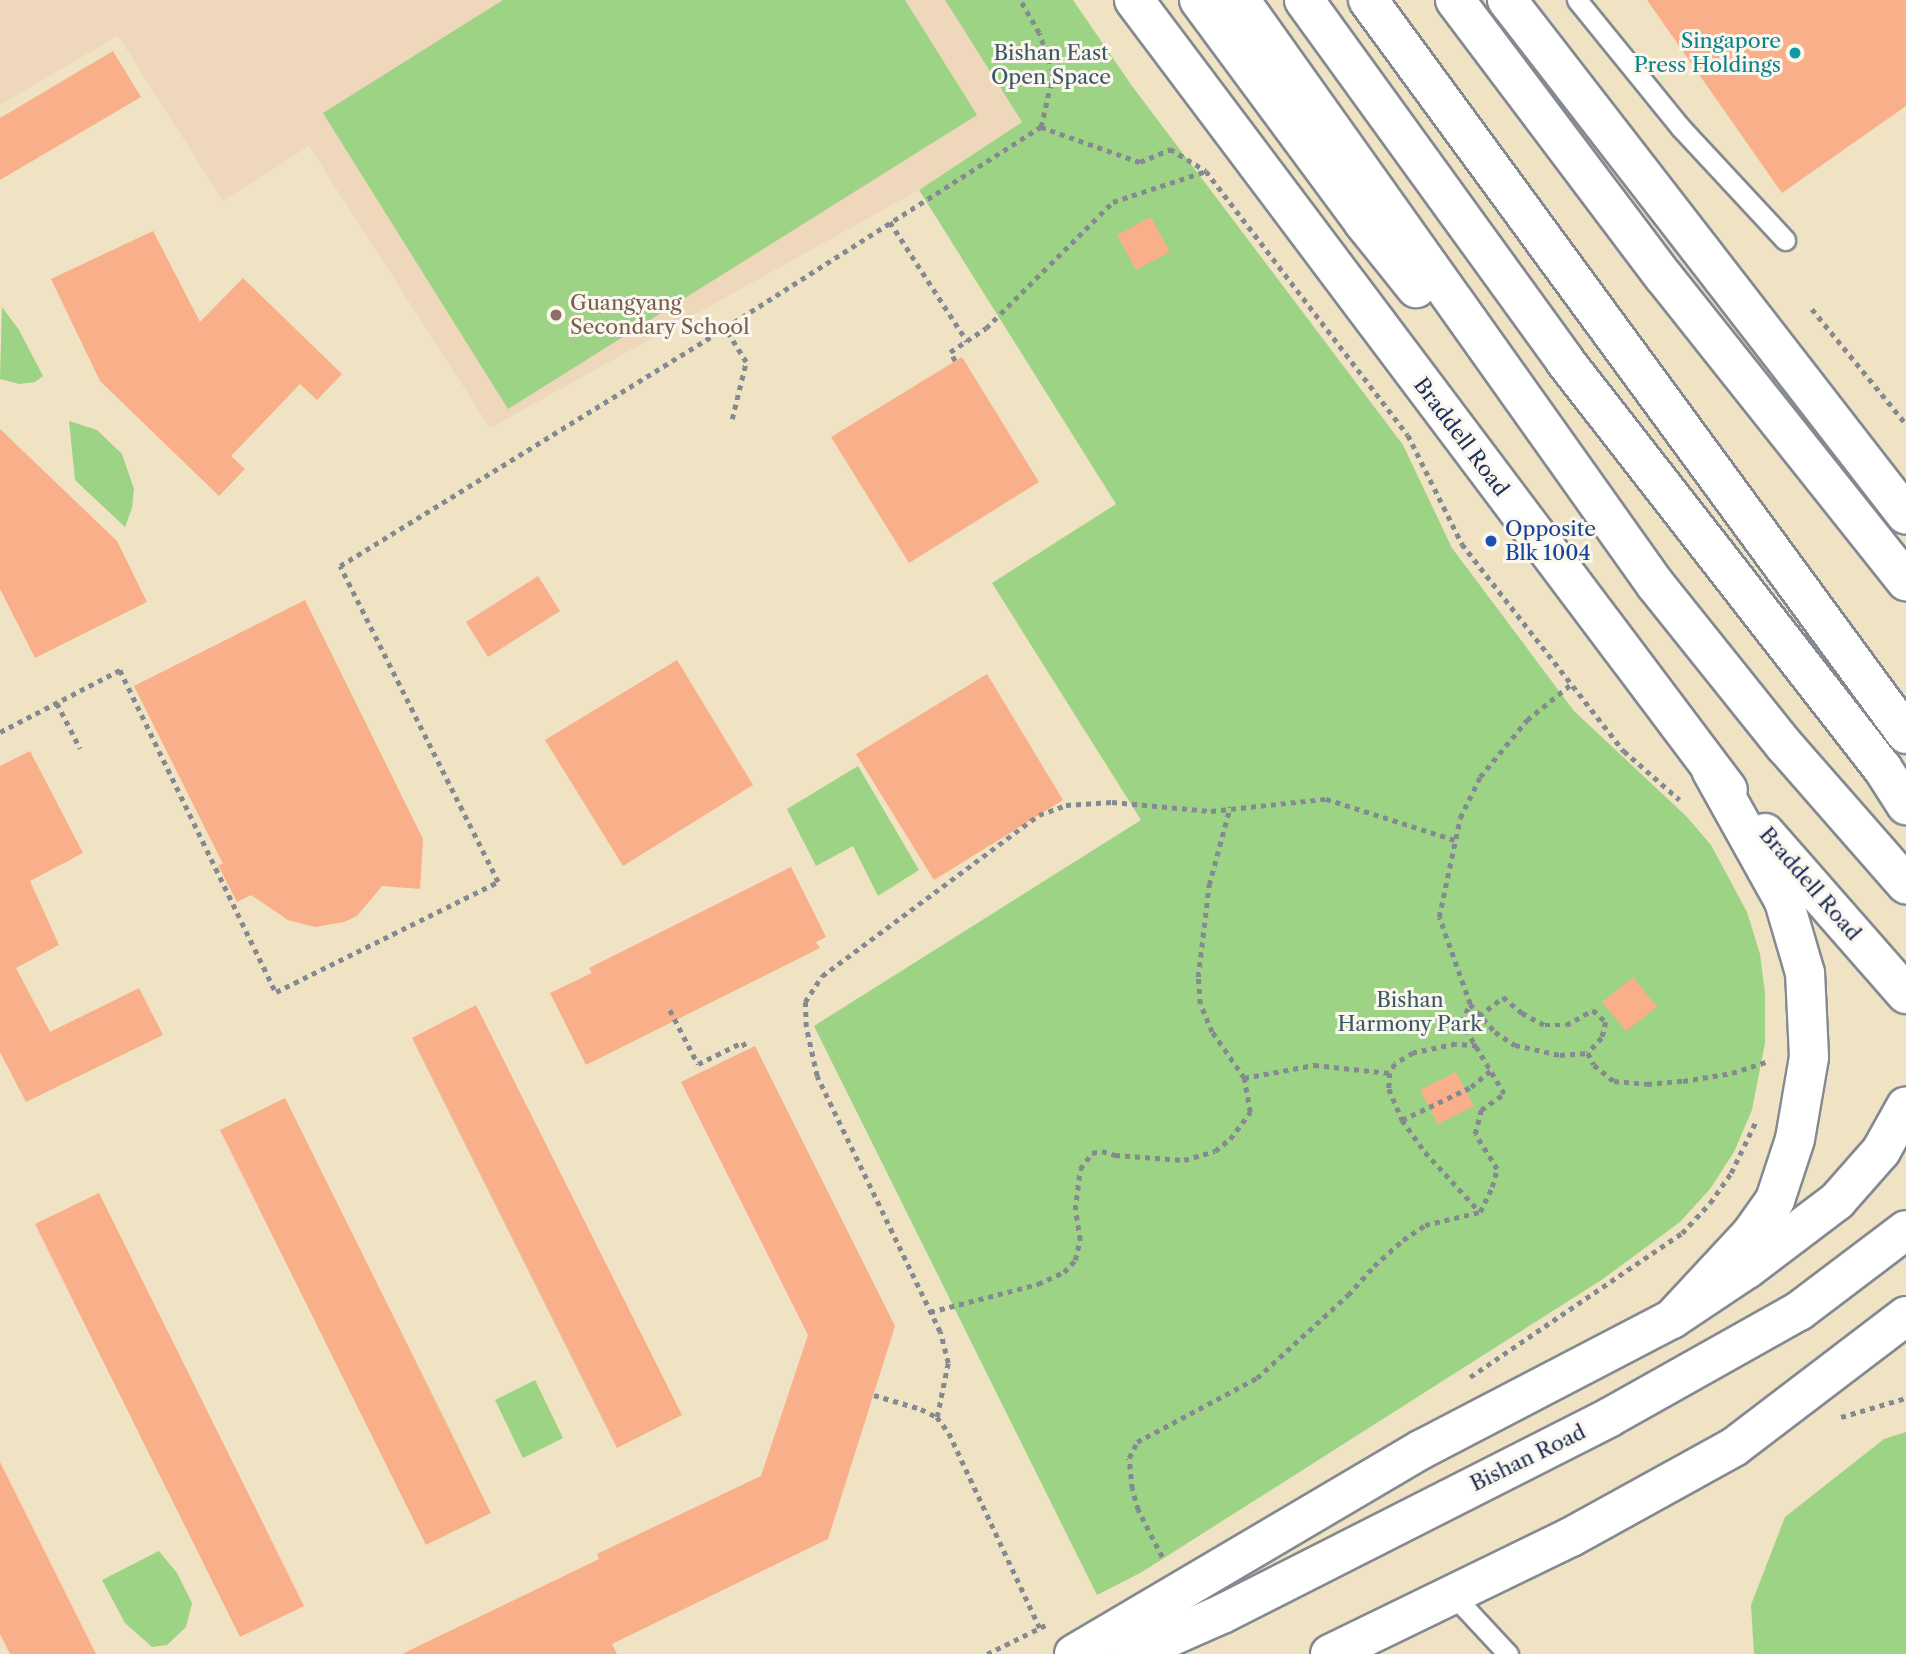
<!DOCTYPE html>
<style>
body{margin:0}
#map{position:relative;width:1906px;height:1654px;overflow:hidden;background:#efe3c4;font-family:"Libre Caslon Text",serif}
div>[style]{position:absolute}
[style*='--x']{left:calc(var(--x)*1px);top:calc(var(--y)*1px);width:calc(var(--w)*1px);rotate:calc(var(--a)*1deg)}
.built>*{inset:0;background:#eed7bb}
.green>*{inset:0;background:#9dd384}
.building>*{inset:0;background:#f9af89}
.path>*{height:4.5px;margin-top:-2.25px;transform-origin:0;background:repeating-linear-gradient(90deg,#858991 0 5px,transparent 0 10px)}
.roads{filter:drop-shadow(2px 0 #858991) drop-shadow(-2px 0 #858991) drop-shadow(0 2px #858991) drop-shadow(0 -2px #858991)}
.lane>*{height:19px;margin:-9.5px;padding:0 9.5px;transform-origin:9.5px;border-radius:9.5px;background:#fff}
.primary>*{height:38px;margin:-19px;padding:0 19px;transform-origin:19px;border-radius:19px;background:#fff}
.highway>*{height:38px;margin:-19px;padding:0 19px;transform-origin:19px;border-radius:19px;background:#fff}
.dots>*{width:19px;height:19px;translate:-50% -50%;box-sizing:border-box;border:4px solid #fbf7ec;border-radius:50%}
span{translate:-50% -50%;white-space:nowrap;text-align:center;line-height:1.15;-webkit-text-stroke:6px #fbf7ec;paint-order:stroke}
.culture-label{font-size:21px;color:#0d838f}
.right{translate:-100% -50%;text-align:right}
.park-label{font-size:21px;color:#3c5868}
.education-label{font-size:21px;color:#785e54}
.left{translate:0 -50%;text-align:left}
.street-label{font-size:21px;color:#1b2f5e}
.transit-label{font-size:21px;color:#164399}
</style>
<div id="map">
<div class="built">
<div style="clip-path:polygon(0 0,945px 0,1022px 122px,919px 190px,490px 428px,309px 146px,223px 201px,118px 36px,0 105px)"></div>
</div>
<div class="green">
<div style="clip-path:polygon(503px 0,905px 0,977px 115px,508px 409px,323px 113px)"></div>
<div style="clip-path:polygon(945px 0,1073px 0,1132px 86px,1403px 445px,1452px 548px,1574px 711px,1686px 816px,1711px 845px,1747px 912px,1760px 954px,1765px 993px,1765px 1043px,1752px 1110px,1734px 1152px,1710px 1189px,1680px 1222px,1603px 1279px,1142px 1572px,1097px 1595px,814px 1026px,1141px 820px,992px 583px,1116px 504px,919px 190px,1022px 122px)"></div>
<div style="clip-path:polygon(2px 307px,19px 330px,43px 376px,35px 382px,19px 384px,0 379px)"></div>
<div style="clip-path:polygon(69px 421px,97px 430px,122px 454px,134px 489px,132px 508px,125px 527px,75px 480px)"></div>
<div style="clip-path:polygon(858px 766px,919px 870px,878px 896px,853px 846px,816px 866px,787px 809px)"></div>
<div style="clip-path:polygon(535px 1380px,563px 1438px,523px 1458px,495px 1400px)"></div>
<div style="clip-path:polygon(1906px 1432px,1906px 1654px,1754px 1654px,1751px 1605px,1785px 1517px,1884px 1439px)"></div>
<div style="clip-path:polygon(159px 1551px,177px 1573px,192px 1603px,186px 1627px,167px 1645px,152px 1647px,125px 1623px,102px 1580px)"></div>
</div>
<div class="building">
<div style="clip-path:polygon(1647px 0,1906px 0,1906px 106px,1782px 193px)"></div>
<div style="clip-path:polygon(113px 51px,141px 97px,0 180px,0 118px)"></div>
<div style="clip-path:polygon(1151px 217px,1170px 252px,1136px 270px,1117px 235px)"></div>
<div style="clip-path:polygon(153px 231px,200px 322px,243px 278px,342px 374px,317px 400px,300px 384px,231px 456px,245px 469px,219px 496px,100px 381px,51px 279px)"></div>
<div style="clip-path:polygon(962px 357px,1039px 482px,909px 563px,831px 437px)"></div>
<div style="clip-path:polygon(0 429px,117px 541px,147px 602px,35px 658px,0 589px)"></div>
<div style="clip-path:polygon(538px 576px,560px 611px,488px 657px,466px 622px)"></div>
<div style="clip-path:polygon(305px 600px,423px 839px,420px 889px,382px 886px,357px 916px,344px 922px,315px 927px,288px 920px,251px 895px,237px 902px,218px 865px,223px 864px,134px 686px)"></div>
<div style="clip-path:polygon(677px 660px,753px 785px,623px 866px,545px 740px)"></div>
<div style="clip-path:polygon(987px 674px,1063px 800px,934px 880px,856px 754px)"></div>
<div style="clip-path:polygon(30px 751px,83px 853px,30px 881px,59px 945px,16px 968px,50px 1032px,139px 988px,163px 1035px,26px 1102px,0 1052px,0 766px)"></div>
<div style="clip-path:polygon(791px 867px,826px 937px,816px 942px,820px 948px,586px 1065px,550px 993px,592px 973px,589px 968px)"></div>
<div style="clip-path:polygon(1633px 977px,1657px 1007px,1626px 1031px,1602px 1002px)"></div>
<div style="clip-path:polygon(476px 1005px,682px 1415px,617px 1448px,412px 1038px)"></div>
<div style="clip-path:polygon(755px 1046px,895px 1326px,828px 1539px,612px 1644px,617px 1654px,402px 1654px,599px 1559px,597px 1554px,761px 1476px,808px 1335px,681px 1082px)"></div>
<div style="clip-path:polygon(1456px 1072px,1474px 1106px,1438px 1124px,1420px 1090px)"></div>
<div style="clip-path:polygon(285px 1098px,491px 1513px,426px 1545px,220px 1130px)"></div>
<div style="clip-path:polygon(99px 1193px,304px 1606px,240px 1637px,35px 1224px)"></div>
<div style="clip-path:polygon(0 1462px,96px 1654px,10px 1654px,0 1634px)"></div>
</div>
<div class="path">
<div style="--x:1041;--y:127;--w:105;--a:19.5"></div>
<div style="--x:1140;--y:162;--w:33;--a:-23"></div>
<div style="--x:1170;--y:149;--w:42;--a:31.4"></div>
<div style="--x:1206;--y:171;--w:332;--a:52.6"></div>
<div style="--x:1408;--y:435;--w:122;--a:63.6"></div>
<div style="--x:1462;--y:544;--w:263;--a:52"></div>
<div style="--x:1624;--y:751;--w:74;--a:41.2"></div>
<div style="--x:890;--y:222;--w:142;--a:57.1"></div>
<div style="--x:1812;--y:309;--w:149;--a:50.7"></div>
<div style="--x:955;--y:361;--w:10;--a:-119"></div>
<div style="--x:950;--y:352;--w:43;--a:-33.7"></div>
<div style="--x:986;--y:328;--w:179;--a:-44.8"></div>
<div style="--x:1113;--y:202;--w:98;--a:-18.4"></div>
<div style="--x:732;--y:419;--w:59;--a:-76.2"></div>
<div style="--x:746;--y:362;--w:40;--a:-122"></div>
<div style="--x:725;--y:328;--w:375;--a:-32.5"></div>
<div style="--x:1041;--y:127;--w:55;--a:-77.5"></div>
<div style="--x:1053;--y:73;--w:42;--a:-109.3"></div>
<div style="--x:1039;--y:33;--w:38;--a:-120"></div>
<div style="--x:57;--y:703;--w:51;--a:62.9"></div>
<div style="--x:0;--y:732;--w:135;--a:-27.3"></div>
<div style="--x:120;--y:670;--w:358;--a:64.2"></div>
<div style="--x:276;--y:992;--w:248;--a:-26.4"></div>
<div style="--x:498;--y:882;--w:353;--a:-116.6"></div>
<div style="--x:340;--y:566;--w:453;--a:-31.7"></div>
<div style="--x:1470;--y:1004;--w:38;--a:48"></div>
<div style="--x:1495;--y:1032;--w:24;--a:33"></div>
<div style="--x:1515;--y:1045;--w:46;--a:12.5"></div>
<div style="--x:1560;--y:1055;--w:28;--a:-4"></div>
<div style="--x:1588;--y:1053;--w:13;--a:63"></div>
<div style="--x:1594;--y:1065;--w:26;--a:39"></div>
<div style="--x:1614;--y:1081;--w:33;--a:5"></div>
<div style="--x:1647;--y:1084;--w:36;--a:-5"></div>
<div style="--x:1683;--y:1081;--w:50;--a:-9.3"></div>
<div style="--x:1732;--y:1073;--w:40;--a:-18"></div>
<div style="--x:670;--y:1010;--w:61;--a:62.6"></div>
<div style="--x:698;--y:1064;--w:50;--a:-26.1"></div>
<div style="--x:743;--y:1042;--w:9;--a:63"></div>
<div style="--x:1479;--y:1016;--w:31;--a:-38"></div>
<div style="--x:1503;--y:997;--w:25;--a:40"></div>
<div style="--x:1522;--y:1013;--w:26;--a:28"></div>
<div style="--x:1545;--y:1025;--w:21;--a:0"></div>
<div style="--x:1566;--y:1025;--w:31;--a:-29"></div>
<div style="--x:1593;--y:1010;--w:18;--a:43"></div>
<div style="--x:1606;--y:1022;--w:16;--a:104"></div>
<div style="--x:1602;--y:1038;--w:21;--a:133"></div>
<div style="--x:1477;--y:1046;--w:21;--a:-175"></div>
<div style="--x:1456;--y:1044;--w:44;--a:168.2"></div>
<div style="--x:1413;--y:1053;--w:21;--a:149"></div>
<div style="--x:1395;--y:1064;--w:10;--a:119"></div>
<div style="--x:1390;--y:1073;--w:16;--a:94"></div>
<div style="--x:1389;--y:1089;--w:34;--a:67"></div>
<div style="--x:1402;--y:1120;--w:39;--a:54"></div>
<div style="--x:1425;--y:1152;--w:81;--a:47.5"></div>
<div style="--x:1244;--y:1078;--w:71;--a:-10.5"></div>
<div style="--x:1314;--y:1065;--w:76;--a:6"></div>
<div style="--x:1402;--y:1120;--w:76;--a:-25.6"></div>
<div style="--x:1471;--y:1087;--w:26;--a:-40"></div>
<div style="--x:1480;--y:1212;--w:28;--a:-64"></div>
<div style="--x:1492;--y:1187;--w:19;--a:-74"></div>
<div style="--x:1497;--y:1169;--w:41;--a:-122.2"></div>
<div style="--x:1475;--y:1134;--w:25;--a:-76"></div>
<div style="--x:1481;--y:1110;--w:28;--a:-35"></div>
<div style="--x:1504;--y:1094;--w:84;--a:-120.8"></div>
<div style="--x:1461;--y:1022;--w:20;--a:-63"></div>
<div style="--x:1470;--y:1004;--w:92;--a:-109.6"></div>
<div style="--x:1439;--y:917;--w:101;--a:-78"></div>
<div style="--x:1460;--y:818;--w:46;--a:-64"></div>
<div style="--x:1480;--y:777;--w:74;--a:-50.5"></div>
<div style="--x:1527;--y:720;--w:55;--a:-39.1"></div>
<div style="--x:930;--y:1312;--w:112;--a:-14.5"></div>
<div style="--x:1038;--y:1284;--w:29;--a:-25"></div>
<div style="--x:1064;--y:1272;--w:16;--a:-47"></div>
<div style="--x:1075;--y:1260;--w:21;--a:-76"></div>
<div style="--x:1080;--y:1240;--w:30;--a:-99"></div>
<div style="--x:1075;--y:1210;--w:41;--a:-83"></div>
<div style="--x:1080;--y:1169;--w:20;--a:-53"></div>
<div style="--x:1092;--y:1153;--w:10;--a:-11"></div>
<div style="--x:1102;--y:1151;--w:14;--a:17"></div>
<div style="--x:1115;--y:1155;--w:69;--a:4.1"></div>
<div style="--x:1184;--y:1160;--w:32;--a:-16"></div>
<div style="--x:1215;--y:1151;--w:19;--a:-39"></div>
<div style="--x:1230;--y:1139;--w:34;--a:-53"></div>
<div style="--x:1250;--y:1112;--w:35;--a:-100"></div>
<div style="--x:1244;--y:1078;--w:56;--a:-124.8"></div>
<div style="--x:1212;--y:1032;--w:30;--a:-113"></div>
<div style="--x:1200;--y:1004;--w:27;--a:-94"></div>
<div style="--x:1198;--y:977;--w:93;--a:-83.2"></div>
<div style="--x:1209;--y:885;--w:81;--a:-74.9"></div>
<div style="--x:1470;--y:1377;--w:256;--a:-34.2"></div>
<div style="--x:1682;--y:1233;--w:41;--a:-47"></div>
<div style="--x:1710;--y:1203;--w:37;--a:-55"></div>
<div style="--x:1731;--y:1173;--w:60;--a:-64.3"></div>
<div style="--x:874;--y:1395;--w:49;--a:16.6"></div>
<div style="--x:921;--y:1409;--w:18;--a:27"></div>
<div style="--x:937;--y:1417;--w:20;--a:53"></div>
<div style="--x:949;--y:1433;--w:215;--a:65"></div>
<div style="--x:937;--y:1417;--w:55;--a:-78.5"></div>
<div style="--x:948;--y:1363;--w:32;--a:-104"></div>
<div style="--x:940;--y:1332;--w:284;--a:-115.7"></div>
<div style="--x:817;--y:1076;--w:50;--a:-102.7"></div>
<div style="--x:806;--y:1027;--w:25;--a:-92"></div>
<div style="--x:805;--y:1002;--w:31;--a:-57"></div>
<div style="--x:822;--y:976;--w:270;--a:-36.6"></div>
<div style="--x:1039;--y:815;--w:29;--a:-20"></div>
<div style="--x:1066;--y:805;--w:46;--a:-3.7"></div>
<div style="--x:1112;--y:802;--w:99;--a:5.2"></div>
<div style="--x:1211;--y:811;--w:116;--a:-6"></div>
<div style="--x:1326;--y:799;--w:135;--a:17.6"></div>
<div style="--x:1841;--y:1417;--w:68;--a:-16.3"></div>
<div style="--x:1162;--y:1557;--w:53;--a:-117.1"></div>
<div style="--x:1138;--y:1510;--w:22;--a:-106"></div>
<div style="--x:1132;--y:1489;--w:31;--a:-96"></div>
<div style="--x:1129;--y:1458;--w:18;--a:-63"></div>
<div style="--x:1137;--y:1442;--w:136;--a:-28.1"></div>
<div style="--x:1257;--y:1378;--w:123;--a:-42.4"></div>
<div style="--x:1348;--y:1295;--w:39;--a:-48"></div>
<div style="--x:1374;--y:1266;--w:39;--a:-42"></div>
<div style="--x:1403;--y:1240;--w:27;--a:-34"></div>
<div style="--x:1425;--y:1225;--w:57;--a:-13.3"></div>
<div style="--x:987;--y:1654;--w:66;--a:-26.2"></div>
</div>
<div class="roads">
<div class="lane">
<div style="--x:1577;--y:0;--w:165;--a:50.9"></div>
<div style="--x:1681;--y:128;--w:153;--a:47.1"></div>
<div style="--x:1453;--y:1595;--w:81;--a:47"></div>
</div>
<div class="primary">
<div style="--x:1134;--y:0;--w:988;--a:53.06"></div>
<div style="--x:1455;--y:0;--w:347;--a:53"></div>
<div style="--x:1664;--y:277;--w:389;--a:51.5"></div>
<div style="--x:1507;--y:0;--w:651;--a:52.23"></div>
<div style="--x:1765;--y:833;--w:214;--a:48.8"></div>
<div style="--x:1074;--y:1654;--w:404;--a:-30.5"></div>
<div style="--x:1422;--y:1449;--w:282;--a:-27.5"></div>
<div style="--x:1672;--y:1319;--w:116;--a:-47.1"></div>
<div style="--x:1751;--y:1234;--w:42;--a:-54.8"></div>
<div style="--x:1775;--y:1200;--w:64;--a:-71.8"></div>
<div style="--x:1795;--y:1139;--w:83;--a:-80.3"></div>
<div style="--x:1809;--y:1057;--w:84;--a:-92.7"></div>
<div style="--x:1805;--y:973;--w:75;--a:-106.3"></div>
<div style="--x:1784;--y:901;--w:150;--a:-119.1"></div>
<div style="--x:1131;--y:1654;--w:99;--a:-23.7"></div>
<div style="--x:1222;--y:1614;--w:435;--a:-26.9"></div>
<div style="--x:1610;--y:1417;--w:217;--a:-29.3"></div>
<div style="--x:1799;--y:1311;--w:134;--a:-37.1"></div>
<div style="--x:1330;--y:1654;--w:268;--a:-25.9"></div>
<div style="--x:1571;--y:1537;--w:186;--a:-28.9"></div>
<div style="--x:1734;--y:1447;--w:216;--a:-37.3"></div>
</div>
<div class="highway">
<div style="--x:1199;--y:0;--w:276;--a:53.5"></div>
<div style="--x:1363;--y:222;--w:85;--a:51.2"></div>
<div style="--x:1240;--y:0;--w:716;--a:54.6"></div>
<div style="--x:1655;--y:584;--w:208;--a:51.3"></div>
<div style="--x:1785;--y:746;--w:184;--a:48.8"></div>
<div style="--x:1304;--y:0;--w:445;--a:54.1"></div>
<div style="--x:1565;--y:361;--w:517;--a:52.07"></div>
<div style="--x:1883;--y:769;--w:43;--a:57.4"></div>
<div style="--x:1368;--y:0;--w:910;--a:53.76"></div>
<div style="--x:1672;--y:1319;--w:90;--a:-33.7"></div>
<div style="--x:1747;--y:1269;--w:113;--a:-37.1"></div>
<div style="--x:1837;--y:1201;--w:67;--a:-48.7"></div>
<div style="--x:1881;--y:1151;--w:51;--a:-60.9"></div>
</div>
</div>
<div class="dots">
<div style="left:1795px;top:53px;background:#0f9aa8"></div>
<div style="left:556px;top:315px;background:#8d6e63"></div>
<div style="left:1491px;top:541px;background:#1a4fb4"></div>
</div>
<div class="culture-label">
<span class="right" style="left:1781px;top:53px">Singapore<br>Press Holdings</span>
</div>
<div class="park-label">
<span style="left:1051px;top:65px">Bishan East<br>Open Space</span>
<span style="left:1410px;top:1012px">Bishan<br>Harmony Park</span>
</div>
<div class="education-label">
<span class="left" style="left:570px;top:315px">Guangyang<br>Secondary School</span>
</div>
<div class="street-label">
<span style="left:1461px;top:437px;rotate:53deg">Braddell Road</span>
<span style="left:1810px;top:884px;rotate:49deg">Braddell Road</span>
<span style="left:1528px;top:1458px;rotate:-26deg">Bishan Road</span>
</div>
<div class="transit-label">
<span class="left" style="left:1505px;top:541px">Opposite<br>Blk 1004</span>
</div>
</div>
